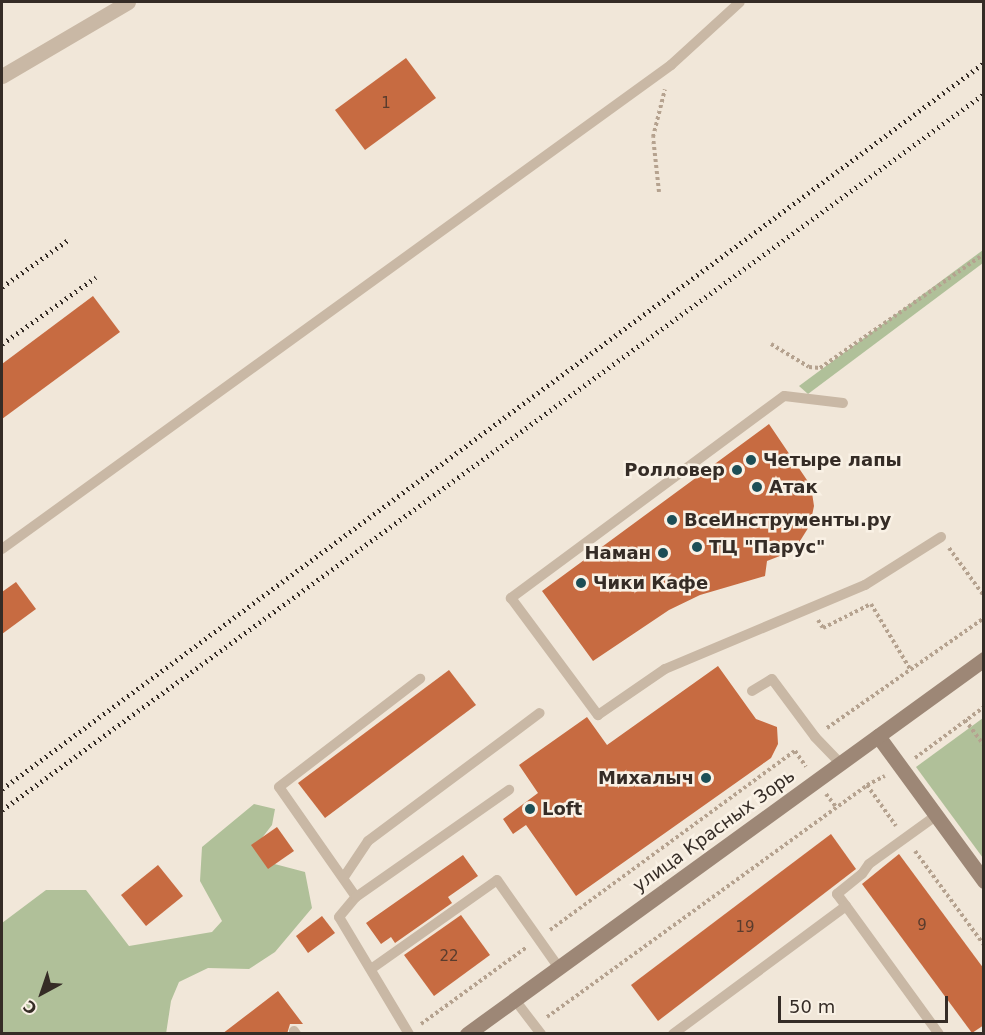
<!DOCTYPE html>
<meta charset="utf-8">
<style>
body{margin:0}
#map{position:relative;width:985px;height:1035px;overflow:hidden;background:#f1e7d9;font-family:"DejaVu Sans",sans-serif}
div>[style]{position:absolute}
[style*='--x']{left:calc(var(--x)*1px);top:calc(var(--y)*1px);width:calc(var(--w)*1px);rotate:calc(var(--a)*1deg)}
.green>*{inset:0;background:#b0c099}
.building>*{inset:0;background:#c76b41}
.path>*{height:4px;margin-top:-2px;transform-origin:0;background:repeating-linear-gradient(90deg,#b5a28f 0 3px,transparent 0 6px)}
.lane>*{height:10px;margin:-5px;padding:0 5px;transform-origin:5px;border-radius:5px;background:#c9b8a5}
.street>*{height:15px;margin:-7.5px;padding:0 7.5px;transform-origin:7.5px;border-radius:7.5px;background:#c9b8a5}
.secondary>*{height:15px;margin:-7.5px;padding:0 7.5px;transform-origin:7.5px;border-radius:7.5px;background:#9d8776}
.rail>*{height:4.5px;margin-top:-2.25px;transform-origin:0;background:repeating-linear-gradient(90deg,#352c26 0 1.5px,transparent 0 6px)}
.dots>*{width:16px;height:16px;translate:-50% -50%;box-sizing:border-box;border:3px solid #f9f1e5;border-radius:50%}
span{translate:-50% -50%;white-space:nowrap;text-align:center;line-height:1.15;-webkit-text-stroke:5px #f9f1e5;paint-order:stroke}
.number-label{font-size:15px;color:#5a3c2d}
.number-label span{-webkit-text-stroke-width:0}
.poi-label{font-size:18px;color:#352c26;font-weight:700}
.left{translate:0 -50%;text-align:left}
.right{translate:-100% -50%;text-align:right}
.street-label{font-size:18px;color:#352c26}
.frame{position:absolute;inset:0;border:3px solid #352c26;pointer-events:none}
.north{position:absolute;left:12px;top:963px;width:60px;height:60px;-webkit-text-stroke:4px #f9f1e5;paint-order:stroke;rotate:220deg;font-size:16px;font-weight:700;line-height:24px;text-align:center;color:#352c26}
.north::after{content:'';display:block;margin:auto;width:21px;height:27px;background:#352c26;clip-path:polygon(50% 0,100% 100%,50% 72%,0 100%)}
.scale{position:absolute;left:778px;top:996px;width:170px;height:27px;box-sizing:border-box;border:3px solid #352c26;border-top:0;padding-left:8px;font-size:18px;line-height:21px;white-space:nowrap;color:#352c26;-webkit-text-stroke:4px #f9f1e5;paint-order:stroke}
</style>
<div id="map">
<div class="green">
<div style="clip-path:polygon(983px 250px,983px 263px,808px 394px,799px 386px)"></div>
<div style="clip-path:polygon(983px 718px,983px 858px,916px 767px)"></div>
<div style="clip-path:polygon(254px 804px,275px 809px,272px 825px,258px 843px,267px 862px,305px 872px,312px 908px,275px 952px,249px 969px,208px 968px,179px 982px,171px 1001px,166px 1034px,2px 1033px,2px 923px,46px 890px,86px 890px,129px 946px,212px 932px,222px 921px,200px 881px,202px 847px)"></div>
</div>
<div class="building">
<div style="clip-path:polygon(406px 58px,436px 98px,365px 150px,335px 110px)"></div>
<div style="clip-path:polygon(93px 296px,120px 332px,2px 419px,2px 364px)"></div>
<div style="clip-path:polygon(769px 424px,811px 486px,814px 506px,810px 525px,800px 541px,785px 554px,767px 561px,765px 576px,700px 595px,669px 610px,593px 661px,542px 591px)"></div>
<div style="clip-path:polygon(16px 582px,36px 609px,2px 634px,2px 592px)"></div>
<div style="clip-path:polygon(718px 666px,756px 719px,777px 727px,778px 744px,771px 758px,576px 896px,526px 825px,513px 834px,503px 819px,538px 793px,519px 765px,587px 717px,607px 745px)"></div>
<div style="clip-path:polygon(449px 670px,476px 705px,325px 818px,298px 783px)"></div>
<div style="clip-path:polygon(277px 827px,294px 851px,268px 869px,251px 845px)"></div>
<div style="clip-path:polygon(831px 834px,856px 869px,658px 1021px,631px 985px)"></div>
<div style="clip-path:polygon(899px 854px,984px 969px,984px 1025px,972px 1033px,862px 884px)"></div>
<div style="clip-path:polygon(463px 855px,478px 876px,448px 897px,452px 903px,395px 943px,391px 937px,381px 944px,366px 923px)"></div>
<div style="clip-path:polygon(158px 865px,183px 896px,146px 926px,121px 895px)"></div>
<div style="clip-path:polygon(461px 915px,490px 955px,434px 996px,404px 955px)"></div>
<div style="clip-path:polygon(322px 916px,335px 933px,308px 953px,296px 936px)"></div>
<div style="clip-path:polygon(278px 991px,303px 1024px,290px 1024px,287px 1034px,222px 1034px)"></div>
</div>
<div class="path">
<div style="--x:659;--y:192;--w:55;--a:-96.2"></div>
<div style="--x:653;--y:137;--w:49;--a:-76"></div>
<div style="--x:771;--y:344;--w:44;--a:31.2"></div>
<div style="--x:809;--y:367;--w:11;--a:5"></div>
<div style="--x:820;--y:368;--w:200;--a:-34.8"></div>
<div style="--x:949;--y:548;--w:59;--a:53.9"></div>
<div style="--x:818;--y:620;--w:9;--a:58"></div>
<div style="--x:823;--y:628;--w:54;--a:-26.6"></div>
<div style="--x:871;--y:604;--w:76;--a:59"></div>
<div style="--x:965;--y:720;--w:31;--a:53"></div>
<div style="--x:827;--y:728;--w:192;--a:-35"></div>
<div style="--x:915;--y:758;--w:86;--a:-36.5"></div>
<div style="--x:867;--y:785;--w:50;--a:54.7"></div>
<div style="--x:826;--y:794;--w:18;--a:52"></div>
<div style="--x:915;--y:851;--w:117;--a:53.7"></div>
<div style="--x:550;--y:930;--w:303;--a:-36.2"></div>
<div style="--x:795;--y:751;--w:19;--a:55"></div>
<div style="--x:547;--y:1017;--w:395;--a:-35.9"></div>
<div style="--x:867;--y:785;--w:20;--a:-27"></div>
<div style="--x:421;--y:1024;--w:131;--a:-36"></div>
</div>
<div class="lane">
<div style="--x:843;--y:403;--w:59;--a:-173.2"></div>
<div style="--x:784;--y:396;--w:340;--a:143.5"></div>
<div style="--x:511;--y:598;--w:146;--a:53.4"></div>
<div style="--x:598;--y:715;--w:81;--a:-34.5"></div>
<div style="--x:665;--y:669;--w:217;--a:-22.8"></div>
<div style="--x:865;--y:585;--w:90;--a:-32.3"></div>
<div style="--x:2;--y:549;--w:826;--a:-35.88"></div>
<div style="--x:671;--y:65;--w:93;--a:-42.4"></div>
<div style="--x:752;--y:691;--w:23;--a:-31"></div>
<div style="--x:772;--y:679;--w:72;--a:53.4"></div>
<div style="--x:815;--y:737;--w:36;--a:46"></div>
<div style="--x:344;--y:877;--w:43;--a:-56.3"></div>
<div style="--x:368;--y:841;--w:214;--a:-36.7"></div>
<div style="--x:356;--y:897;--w:134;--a:-125"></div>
<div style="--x:279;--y:787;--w:178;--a:-37.5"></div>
<div style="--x:846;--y:906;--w:15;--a:-127"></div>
<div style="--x:837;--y:894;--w:32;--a:-39"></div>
<div style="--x:862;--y:874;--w:12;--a:-55"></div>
<div style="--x:869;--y:864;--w:84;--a:-35.8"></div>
<div style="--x:371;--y:969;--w:154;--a:-35.2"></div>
<div style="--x:497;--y:880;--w:108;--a:54.8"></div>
<div style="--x:515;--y:1000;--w:43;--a:52.6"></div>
<div style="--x:294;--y:1031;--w:4;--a:56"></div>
<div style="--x:409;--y:1034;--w:136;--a:-120.9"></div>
<div style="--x:339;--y:917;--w:26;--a:-50"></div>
<div style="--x:356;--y:897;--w:187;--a:-35"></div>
<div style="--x:673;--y:1034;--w:215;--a:-36.5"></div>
<div style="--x:846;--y:906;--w:158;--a:54"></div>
</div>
<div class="street">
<div style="--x:2;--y:76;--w:146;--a:-30.4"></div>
</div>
<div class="secondary">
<div style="--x:878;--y:736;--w:180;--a:53.8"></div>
<div style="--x:467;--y:1034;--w:639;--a:-35.95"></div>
</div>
<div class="rail">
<div style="--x:2;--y:287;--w:81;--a:-35.5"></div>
<div style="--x:2;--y:344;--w:115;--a:-35.5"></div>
<div style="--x:2;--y:789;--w:1221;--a:-36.48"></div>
<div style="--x:2;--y:810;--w:1215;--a:-36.1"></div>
</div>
<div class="dots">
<div style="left:751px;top:460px;background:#1c4e56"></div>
<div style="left:737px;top:470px;background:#1c4e56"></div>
<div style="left:757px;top:487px;background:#1c4e56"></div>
<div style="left:672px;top:520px;background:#1c4e56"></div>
<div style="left:697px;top:547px;background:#1c4e56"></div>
<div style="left:663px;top:553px;background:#1c4e56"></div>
<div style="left:581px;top:583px;background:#1c4e56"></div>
<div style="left:706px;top:778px;background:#1c4e56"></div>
<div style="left:530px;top:809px;background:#1c4e56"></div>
</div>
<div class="number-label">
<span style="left:386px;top:104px">1</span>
<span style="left:922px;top:926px">9</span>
<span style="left:745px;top:928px">19</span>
<span style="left:449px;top:957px">22</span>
</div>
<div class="poi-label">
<span class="left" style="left:763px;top:460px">Четыре лапы</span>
<span class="right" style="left:725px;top:470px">Ролловер</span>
<span class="left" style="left:769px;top:487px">Атак</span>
<span class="left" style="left:684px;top:520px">ВсеИнструменты.ру</span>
<span class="left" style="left:709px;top:547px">ТЦ "Парус"</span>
<span class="right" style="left:651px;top:553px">Наман</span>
<span class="left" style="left:593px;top:583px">Чики Кафе</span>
<span class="right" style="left:694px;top:778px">Михалыч</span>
<span class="left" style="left:542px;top:809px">Loft</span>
</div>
<div class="street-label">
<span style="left:714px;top:831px;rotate:-36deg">улица Красных Зорь</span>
</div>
<div class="frame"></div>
<div class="north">С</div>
<div class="scale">50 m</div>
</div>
